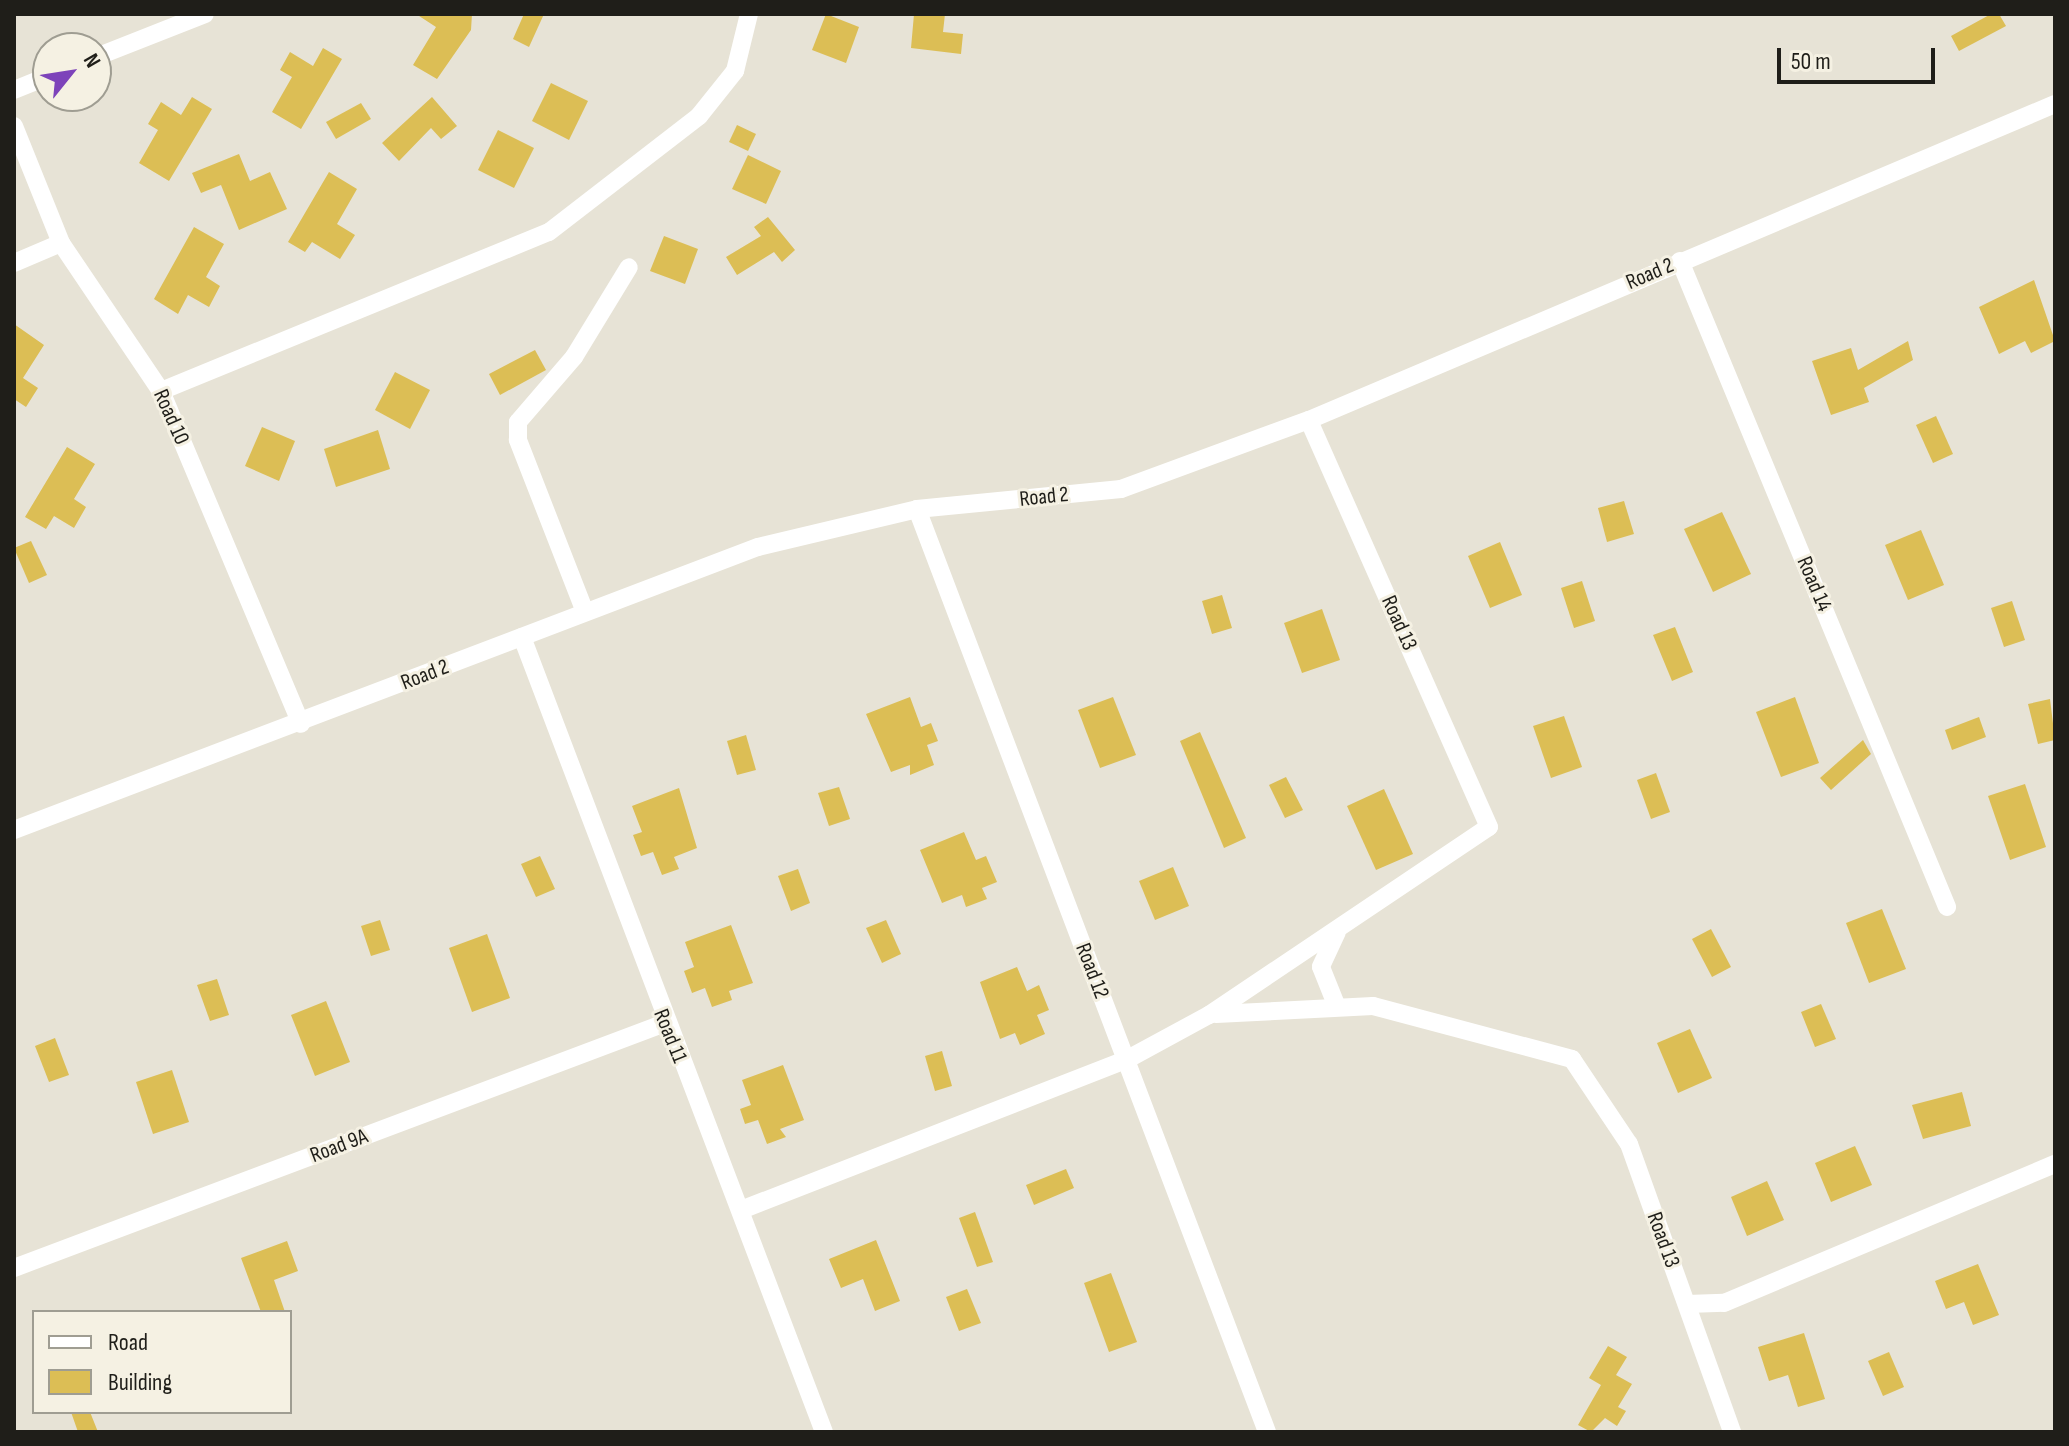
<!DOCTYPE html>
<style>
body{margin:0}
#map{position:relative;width:2069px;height:1446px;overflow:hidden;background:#e7e3d6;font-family:"Sofia Sans Condensed",sans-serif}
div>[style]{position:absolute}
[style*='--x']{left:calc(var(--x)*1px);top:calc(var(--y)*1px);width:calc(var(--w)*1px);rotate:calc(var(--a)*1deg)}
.building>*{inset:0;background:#dcbe55}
.street>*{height:18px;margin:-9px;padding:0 9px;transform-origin:9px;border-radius:9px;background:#fff}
span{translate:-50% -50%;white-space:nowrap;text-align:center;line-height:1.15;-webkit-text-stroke:6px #f5f1e3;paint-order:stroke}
.street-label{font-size:22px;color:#1f1e19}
.frame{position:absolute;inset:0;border:16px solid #1f1e19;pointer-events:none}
.legend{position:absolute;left:32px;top:1310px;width:260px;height:104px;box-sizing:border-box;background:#f5f1e3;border:2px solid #9f9d92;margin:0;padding:10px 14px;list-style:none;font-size:24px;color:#1f1e19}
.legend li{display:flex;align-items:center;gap:16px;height:40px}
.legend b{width:40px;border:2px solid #9f9d92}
.north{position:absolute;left:32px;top:32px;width:80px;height:80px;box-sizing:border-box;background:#f5f1e3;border:2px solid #9f9d92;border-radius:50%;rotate:60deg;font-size:22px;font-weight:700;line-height:32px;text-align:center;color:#1f1e19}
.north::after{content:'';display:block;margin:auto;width:28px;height:36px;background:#7d43ba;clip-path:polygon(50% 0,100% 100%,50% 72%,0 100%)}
.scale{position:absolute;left:1777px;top:48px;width:158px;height:36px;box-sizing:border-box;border:4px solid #1f1e19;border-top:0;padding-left:10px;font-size:24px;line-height:28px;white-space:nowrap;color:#1f1e19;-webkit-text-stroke:6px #f5f1e3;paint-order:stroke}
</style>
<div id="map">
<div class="building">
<div style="clip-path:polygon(416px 14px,472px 14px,471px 30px,437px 79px,413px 65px,436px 27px)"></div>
<div style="clip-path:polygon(524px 14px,544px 14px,529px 47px,513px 39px)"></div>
<div style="clip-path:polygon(826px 14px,859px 27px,846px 63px,812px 50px)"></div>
<div style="clip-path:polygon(914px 14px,945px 14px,943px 32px,963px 34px,961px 54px,911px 48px)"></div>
<div style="clip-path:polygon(1991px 14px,1999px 14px,2006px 26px,1959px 51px,1951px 36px)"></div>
<div style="clip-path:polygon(323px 48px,342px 59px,301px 129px,272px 112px,292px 77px,280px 70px,290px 52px,313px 66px)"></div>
<div style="clip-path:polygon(551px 83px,588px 101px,569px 140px,532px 121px)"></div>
<div style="clip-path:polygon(192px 97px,212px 109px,169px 181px,139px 163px,158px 130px,148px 124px,161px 102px,181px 115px)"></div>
<div style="clip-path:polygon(432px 97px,457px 126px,441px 139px,431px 128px,399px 161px,382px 143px)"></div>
<div style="clip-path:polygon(361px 103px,371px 119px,336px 139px,326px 122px)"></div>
<div style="clip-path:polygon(737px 125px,756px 134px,748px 151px,729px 142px)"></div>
<div style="clip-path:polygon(498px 130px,534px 148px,514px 188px,478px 170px)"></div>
<div style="clip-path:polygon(239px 154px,250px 181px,270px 172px,287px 209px,239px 230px,221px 185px,201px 193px,192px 173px)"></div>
<div style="clip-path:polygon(748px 155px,781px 171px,766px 204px,732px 189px)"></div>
<div style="clip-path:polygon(329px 172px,357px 189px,337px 224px,355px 235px,340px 259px,312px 242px,305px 252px,288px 242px)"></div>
<div style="clip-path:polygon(768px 217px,795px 250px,782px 262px,774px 252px,737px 275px,726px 257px,761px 236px,754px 227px)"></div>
<div style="clip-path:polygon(194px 227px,224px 244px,206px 277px,220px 286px,209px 307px,188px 295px,178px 314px,154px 299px)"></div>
<div style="clip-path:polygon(664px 236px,698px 249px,685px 284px,650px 271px)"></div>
<div style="clip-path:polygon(2034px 280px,2055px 341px,2031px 353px,2025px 341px,1999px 354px,1979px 307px)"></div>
<div style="clip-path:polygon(14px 324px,44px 345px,23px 378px,38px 388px,26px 407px,14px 399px)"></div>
<div style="clip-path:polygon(1908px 341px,1913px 360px,1864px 388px,1869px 402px,1831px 415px,1812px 361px,1851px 348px,1858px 370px)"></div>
<div style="clip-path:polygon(535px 350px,546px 370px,500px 395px,489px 374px)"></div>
<div style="clip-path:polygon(395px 372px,430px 390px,410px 429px,375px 410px)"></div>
<div style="clip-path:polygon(1936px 416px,1953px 454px,1933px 463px,1916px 425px)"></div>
<div style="clip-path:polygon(262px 427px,295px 441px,279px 481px,245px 466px)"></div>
<div style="clip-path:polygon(378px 430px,390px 469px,336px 487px,324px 449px)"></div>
<div style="clip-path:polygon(67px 447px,95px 464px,74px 499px,86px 507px,74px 528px,54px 516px,46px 529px,25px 517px)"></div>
<div style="clip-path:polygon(1624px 501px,1634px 534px,1607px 542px,1598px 508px)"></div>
<div style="clip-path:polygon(1722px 512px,1751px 574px,1713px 592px,1684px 529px)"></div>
<div style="clip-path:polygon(1921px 530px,1944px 585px,1908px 600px,1885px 545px)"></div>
<div style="clip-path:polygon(31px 541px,47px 575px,29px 583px,14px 548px)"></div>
<div style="clip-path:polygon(1500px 542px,1522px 595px,1490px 608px,1468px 556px)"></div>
<div style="clip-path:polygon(1582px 581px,1595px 621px,1574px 628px,1561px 588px)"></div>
<div style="clip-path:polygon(1222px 595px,1232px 628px,1212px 634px,1202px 601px)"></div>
<div style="clip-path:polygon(2012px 601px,2025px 640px,2004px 647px,1991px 608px)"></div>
<div style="clip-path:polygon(1322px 609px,1340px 660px,1302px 673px,1284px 623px)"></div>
<div style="clip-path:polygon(1675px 627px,1693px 672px,1672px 681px,1653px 635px)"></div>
<div style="clip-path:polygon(910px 697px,921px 727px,931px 723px,938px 741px,927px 745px,934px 765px,910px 775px,910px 765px,891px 772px,866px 714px)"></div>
<div style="clip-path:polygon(1113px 697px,1136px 755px,1100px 768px,1078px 710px)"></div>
<div style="clip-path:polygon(1795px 697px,1819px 763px,1781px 777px,1756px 712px)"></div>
<div style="clip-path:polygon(2050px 699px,2055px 740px,2038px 744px,2028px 704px)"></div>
<div style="clip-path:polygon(1564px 716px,1582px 767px,1551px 778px,1533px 726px)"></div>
<div style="clip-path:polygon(1979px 717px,1986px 737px,1952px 750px,1945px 730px)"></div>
<div style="clip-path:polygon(1200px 732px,1246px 838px,1224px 848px,1180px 741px)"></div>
<div style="clip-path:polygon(746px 735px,756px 770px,737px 775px,727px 741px)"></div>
<div style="clip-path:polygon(1863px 740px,1871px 754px,1831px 790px,1820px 778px)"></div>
<div style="clip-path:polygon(1656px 773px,1670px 812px,1651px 819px,1637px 780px)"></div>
<div style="clip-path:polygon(1286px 777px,1303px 810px,1285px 818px,1269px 785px)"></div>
<div style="clip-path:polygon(2025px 784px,2046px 847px,2010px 860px,1988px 796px)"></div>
<div style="clip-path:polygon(839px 787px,850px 819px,829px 826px,818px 793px)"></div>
<div style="clip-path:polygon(679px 788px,697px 848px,674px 857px,679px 869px,662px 875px,653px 852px,641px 856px,633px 835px,642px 832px,632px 806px)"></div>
<div style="clip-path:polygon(1384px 789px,1413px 854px,1376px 870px,1347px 806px)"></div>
<div style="clip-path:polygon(964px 832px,976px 860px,986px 856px,997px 882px,982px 888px,987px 899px,966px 907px,962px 895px,942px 903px,920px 850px)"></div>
<div style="clip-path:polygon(540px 856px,555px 889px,536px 897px,521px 864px)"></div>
<div style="clip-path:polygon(1173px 867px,1189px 906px,1155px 920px,1139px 881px)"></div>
<div style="clip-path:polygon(798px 869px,810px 903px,791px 911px,778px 876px)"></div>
<div style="clip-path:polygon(1882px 909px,1906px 969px,1869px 983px,1846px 923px)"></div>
<div style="clip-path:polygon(380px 920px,390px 950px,371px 956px,361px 926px)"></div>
<div style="clip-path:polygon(886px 920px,901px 954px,882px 963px,866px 928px)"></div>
<div style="clip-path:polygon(731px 925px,753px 983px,729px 991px,732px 1000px,712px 1007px,705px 988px,692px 993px,684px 971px,694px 967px,685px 942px)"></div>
<div style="clip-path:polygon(1711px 929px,1731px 967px,1712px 977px,1692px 939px)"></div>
<div style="clip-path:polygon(487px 934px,510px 998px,472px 1012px,449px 948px)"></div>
<div style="clip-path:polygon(1017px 967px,1027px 991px,1039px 985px,1049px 1010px,1037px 1015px,1045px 1034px,1020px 1045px,1015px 1033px,1000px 1039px,980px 982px)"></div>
<div style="clip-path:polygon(217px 979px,229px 1015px,210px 1021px,197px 985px)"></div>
<div style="clip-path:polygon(326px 1001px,350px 1062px,315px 1076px,291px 1015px)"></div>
<div style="clip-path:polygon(1821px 1004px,1836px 1039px,1815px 1047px,1801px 1012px)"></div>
<div style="clip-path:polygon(1690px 1029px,1712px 1078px,1678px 1093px,1657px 1043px)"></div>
<div style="clip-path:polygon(55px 1038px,69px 1075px,49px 1082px,35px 1046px)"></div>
<div style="clip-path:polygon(942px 1051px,952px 1086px,935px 1091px,925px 1056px)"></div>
<div style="clip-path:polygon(783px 1065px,804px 1120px,780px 1129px,786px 1137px,767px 1144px,758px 1120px,745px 1124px,740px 1109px,751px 1105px,742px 1080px)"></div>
<div style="clip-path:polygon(172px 1070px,189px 1122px,153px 1134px,136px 1082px)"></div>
<div style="clip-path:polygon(1962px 1092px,1971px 1126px,1923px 1139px,1912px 1105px)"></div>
<div style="clip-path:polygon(1855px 1146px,1872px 1185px,1831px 1202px,1815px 1163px)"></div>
<div style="clip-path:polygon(1066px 1169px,1074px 1188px,1034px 1205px,1026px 1185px)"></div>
<div style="clip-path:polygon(1767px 1181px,1784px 1220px,1747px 1236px,1731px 1197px)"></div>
<div style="clip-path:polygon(975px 1212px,993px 1262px,977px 1267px,959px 1218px)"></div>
<div style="clip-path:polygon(876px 1240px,900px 1301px,875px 1311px,863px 1279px,841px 1288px,829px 1259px)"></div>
<div style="clip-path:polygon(287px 1241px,298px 1271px,274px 1280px,285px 1312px,261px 1312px,241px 1258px)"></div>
<div style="clip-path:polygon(1978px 1264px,1999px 1315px,1973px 1325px,1964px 1302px,1946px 1309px,1935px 1281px)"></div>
<div style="clip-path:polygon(1111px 1273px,1137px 1342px,1109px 1352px,1084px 1283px)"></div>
<div style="clip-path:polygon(967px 1289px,981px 1323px,959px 1331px,946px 1297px)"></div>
<div style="clip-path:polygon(1804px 1333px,1825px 1399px,1798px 1407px,1788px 1375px,1769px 1381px,1758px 1347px)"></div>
<div style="clip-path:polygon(1608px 1346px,1627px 1357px,1616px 1375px,1632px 1384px,1618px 1407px,1626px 1411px,1617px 1426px,1605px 1418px,1591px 1432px,1578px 1425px,1601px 1385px,1589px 1378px)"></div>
<div style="clip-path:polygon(1889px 1352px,1904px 1387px,1883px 1396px,1868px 1361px)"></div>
<div style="clip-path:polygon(71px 1412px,90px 1412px,98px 1432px,78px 1432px)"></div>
</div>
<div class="street">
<div style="--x:96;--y:57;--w:117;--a:-21.5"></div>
<div style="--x:14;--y:90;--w:37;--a:-22"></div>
<div style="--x:14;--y:126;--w:126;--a:68.1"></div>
<div style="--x:61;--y:243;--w:179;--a:56"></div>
<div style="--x:161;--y:391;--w:361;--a:67.2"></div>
<div style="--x:1680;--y:261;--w:699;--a:67.54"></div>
<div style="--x:14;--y:263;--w:51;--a:-23.1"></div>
<div style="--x:161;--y:391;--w:419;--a:-22.3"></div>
<div style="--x:549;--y:232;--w:190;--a:-37.7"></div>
<div style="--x:699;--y:116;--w:58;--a:-51.3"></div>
<div style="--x:735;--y:71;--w:59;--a:-76.2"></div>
<div style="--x:917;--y:509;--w:987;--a:69.23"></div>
<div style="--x:585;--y:612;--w:185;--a:-111.3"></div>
<div style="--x:518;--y:440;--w:18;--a:-90"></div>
<div style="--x:518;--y:422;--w:86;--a:-49.3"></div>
<div style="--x:574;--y:357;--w:105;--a:-58.6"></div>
<div style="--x:522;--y:637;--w:850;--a:69.2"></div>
<div style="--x:14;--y:830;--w:796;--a:-20.83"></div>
<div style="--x:758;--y:547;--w:163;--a:-13.4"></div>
<div style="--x:917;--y:509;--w:205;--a:-5.6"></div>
<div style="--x:1121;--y:489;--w:200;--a:-20.2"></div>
<div style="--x:1309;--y:420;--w:810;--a:-22.96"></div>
<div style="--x:1337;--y:932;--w:38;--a:115"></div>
<div style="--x:1321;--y:967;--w:43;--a:68.2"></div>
<div style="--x:1216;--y:1014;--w:157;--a:-2.9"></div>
<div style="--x:1373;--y:1006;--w:206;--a:14.9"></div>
<div style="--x:1572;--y:1059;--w:102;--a:56.2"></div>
<div style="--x:1629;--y:1144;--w:306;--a:70.3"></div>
<div style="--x:741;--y:1210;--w:413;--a:-21.3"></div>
<div style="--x:1126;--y:1060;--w:94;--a:-28.5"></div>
<div style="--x:1209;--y:1015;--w:337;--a:-33.9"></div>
<div style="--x:1489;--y:827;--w:445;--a:-113.9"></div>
<div style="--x:14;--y:1268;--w:696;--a:-20.62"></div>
<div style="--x:1687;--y:1304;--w:37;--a:-2"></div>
<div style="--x:1724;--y:1303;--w:359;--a:-22.8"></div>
</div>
<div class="street-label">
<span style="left:1650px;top:274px;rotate:-23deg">Road 2</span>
<span style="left:171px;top:417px;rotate:66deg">Road 10</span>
<span style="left:1044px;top:497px;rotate:-6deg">Road 2</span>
<span style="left:1814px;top:584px;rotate:67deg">Road 14</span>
<span style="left:1399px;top:623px;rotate:66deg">Road 13</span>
<span style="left:425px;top:675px;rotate:-21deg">Road 2</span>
<span style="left:1092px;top:971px;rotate:69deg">Road 12</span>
<span style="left:670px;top:1036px;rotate:68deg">Road 11</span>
<span style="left:339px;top:1146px;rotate:-21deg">Road 9A</span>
<span style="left:1663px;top:1240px;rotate:70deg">Road 13</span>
</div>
<div class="frame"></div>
<ul class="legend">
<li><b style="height:10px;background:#fff"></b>Road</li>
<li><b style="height:22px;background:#dcbe55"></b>Building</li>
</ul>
<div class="north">N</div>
<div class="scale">50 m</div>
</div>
